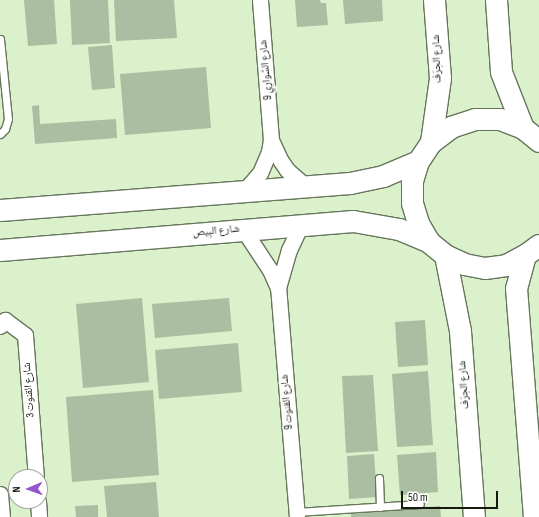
<!DOCTYPE html>
<meta charset="utf-8">
<style>
body{margin:0}
#map{position:relative;width:539px;height:517px;overflow:hidden;background:#e6f9db;font-family:"Sofia Sans Condensed","Noto Naskh Arabic",sans-serif}
div>[style]{position:absolute}
[style*='--x']{left:calc(var(--x)*1px);top:calc(var(--y)*1px);width:calc(var(--w)*1px);rotate:calc(var(--a)*1deg)}
.built>*{inset:0;background:#daf1cc}
.building>*{inset:0;background:#acbea1}
.roads{filter:drop-shadow(1px 0 #66765c) drop-shadow(-1px 0 #66765c) drop-shadow(0 1px #66765c) drop-shadow(0 -1px #66765c)}
.lane>*{height:7px;margin:-3.5px;padding:0 3.5px;transform-origin:3.5px;border-radius:3.5px;background:#fff}
.street>*{height:15px;margin:-7.5px;padding:0 7.5px;transform-origin:7.5px;border-radius:7.5px;background:#fff}
.secondary>*{height:21px;margin:-10.5px;padding:0 10.5px;transform-origin:10.5px;border-radius:10.5px;background:#fff}
span{translate:-50% -50%;white-space:nowrap;text-align:center;line-height:1.15;-webkit-text-stroke:3px #fff;paint-order:stroke}
.street-label{font-size:11px;color:#141a0f}
.north{position:absolute;left:8px;top:469px;width:40px;height:40px;box-sizing:border-box;background:#fff;border:1px solid #a1a39f;border-radius:50%;rotate:268deg;font-size:11px;font-weight:700;line-height:16px;text-align:center;color:#141a0f}
.north::after{content:'';display:block;margin:auto;width:14px;height:18px;background:#9356cd;clip-path:polygon(50% 0,100% 100%,50% 72%,0 100%)}
.scale{position:absolute;left:401px;top:491px;width:97px;height:18px;box-sizing:border-box;border:2px solid #141a0f;border-top:0;padding-left:5px;font-size:12px;line-height:14px;white-space:nowrap;color:#141a0f;-webkit-text-stroke:3px #fff;paint-order:stroke}
</style>
<div id="map">
<div class="built">
<div style="clip-path:polygon(evenodd,0 0,539px 0,539px 517px,0 517px,0 0,16px 477px,40px 477px,40px 501px,16px 501px,16px 477px)"></div>
</div>
<div class="building">
<div style="clip-path:polygon(24px 0,54px 0,57px 44px,28px 46px)"></div>
<div style="clip-path:polygon(70px 0,108px 0,110px 43px,72px 45px)"></div>
<div style="clip-path:polygon(114px 0,174px 0,177px 38px,116px 41px)"></div>
<div style="clip-path:polygon(295px 0,320px 0,321px 3px,326px 3px,328px 25px,297px 27px)"></div>
<div style="clip-path:polygon(343px 0,382px 0,383px 21px,345px 24px)"></div>
<div style="clip-path:polygon(112px 45px,115px 88px,92px 90px,88px 47px)"></div>
<div style="clip-path:polygon(206px 67px,211px 128px,125px 135px,120px 74px)"></div>
<div style="clip-path:polygon(39px 105px,40px 124px,116px 119px,117px 138px,35px 144px,32px 106px)"></div>
<div style="clip-path:polygon(142px 298px,149px 382px,83px 388px,76px 304px)"></div>
<div style="clip-path:polygon(229px 298px,232px 331px,155px 338px,152px 304px)"></div>
<div style="clip-path:polygon(425px 320px,428px 365px,398px 367px,395px 322px)"></div>
<div style="clip-path:polygon(238px 343px,242px 392px,159px 399px,155px 350px)"></div>
<div style="clip-path:polygon(428px 371px,433px 445px,397px 447px,392px 374px)"></div>
<div style="clip-path:polygon(373px 375px,378px 451px,346px 453px,342px 376px)"></div>
<div style="clip-path:polygon(153px 390px,159px 475px,72px 482px,66px 397px)"></div>
<div style="clip-path:polygon(436px 452px,438px 492px,400px 495px,397px 455px)"></div>
<div style="clip-path:polygon(374px 454px,377px 497px,349px 499px,347px 456px)"></div>
<div style="clip-path:polygon(156px 482px,159px 517px,107px 517px,104px 486px)"></div>
<div style="clip-path:polygon(98px 505px,98px 517px,76px 517px,75px 506px)"></div>
<div style="clip-path:polygon(440px 506px,441px 517px,351px 517px,351px 514px)"></div>
</div>
<div class="roads">
<div class="lane">
<div style="--x:0;--y:39;--w:80;--a:84.3"></div>
<div style="--x:8;--y:119;--w:10;--a:107"></div>
<div style="--x:5;--y:129;--w:7;--a:135"></div>
<div style="--x:379;--y:478;--w:29;--a:88"></div>
<div style="--x:296;--y:512;--w:124;--a:-3.7"></div>
</div>
<div class="street">
<div style="--x:271;--y:140;--w:23;--a:65"></div>
<div style="--x:281;--y:161;--w:11;--a:56"></div>
<div style="--x:287;--y:170;--w:23;--a:41"></div>
<div style="--x:245;--y:190;--w:23;--a:-49"></div>
<div style="--x:260;--y:173;--w:23;--a:-67"></div>
<div style="--x:269;--y:152;--w:12;--a:-81"></div>
<div style="--x:271;--y:140;--w:140;--a:-94.5"></div>
<div style="--x:243;--y:229;--w:49;--a:56.6"></div>
<div style="--x:270;--y:270;--w:20;--a:66"></div>
<div style="--x:0;--y:326;--w:8;--a:-50"></div>
<div style="--x:5;--y:320;--w:25;--a:37"></div>
<div style="--x:25;--y:335;--w:142;--a:85.6"></div>
<div style="--x:0;--y:494;--w:23;--a:85"></div>
<div style="--x:38;--y:501;--w:16;--a:86"></div>
<div style="--x:297;--y:517;--w:230;--a:-94.7"></div>
<div style="--x:278;--y:288;--w:40;--a:-74"></div>
<div style="--x:289;--y:250;--w:29;--a:-65"></div>
</div>
<div class="secondary">
<div style="--x:496;--y:0;--w:72;--a:86"></div>
<div style="--x:501;--y:72;--w:60;--a:68.6"></div>
<div style="--x:539;--y:141;--w:21;--a:-141"></div>
<div style="--x:523;--y:128;--w:25;--a:-159"></div>
<div style="--x:500;--y:119;--w:25;--a:180"></div>
<div style="--x:475;--y:119;--w:25;--a:162"></div>
<div style="--x:451;--y:127;--w:25;--a:143"></div>
<div style="--x:431;--y:142;--w:23;--a:124"></div>
<div style="--x:418;--y:161;--w:21;--a:107"></div>
<div style="--x:412;--y:181;--w:22;--a:90"></div>
<div style="--x:412;--y:203;--w:21;--a:73"></div>
<div style="--x:418;--y:223;--w:22;--a:60"></div>
<div style="--x:429;--y:242;--w:21;--a:39"></div>
<div style="--x:445;--y:255;--w:21;--a:25"></div>
<div style="--x:464;--y:264;--w:21;--a:11"></div>
<div style="--x:485;--y:268;--w:21;--a:-8"></div>
<div style="--x:506;--y:265;--w:21;--a:-28"></div>
<div style="--x:525;--y:255;--w:17;--a:-36"></div>
<div style="--x:431;--y:142;--w:65;--a:-82"></div>
<div style="--x:440;--y:78;--w:78;--a:-94.4"></div>
<div style="--x:0;--y:210;--w:351;--a:-4.4"></div>
<div style="--x:350;--y:183;--w:34;--a:-12"></div>
<div style="--x:383;--y:176;--w:38;--a:-23"></div>
<div style="--x:0;--y:250;--w:354;--a:-4.7"></div>
<div style="--x:353;--y:221;--w:47;--a:9.9"></div>
<div style="--x:399;--y:229;--w:33;--a:23"></div>
<div style="--x:445;--y:255;--w:77;--a:78.8"></div>
<div style="--x:460;--y:331;--w:187;--a:85.7"></div>
<div style="--x:525;--y:255;--w:34;--a:105"></div>
<div style="--x:516;--y:288;--w:230;--a:85.5"></div>
</div>
</div>
<div class="street-label">
<span style="left:437px;top:59px;rotate:-92deg">شارع الحِرَف</span>
<span style="left:266px;top:70px;rotate:-95deg">شارع السَّوارِي 9</span>
<span style="left:216px;top:231px;rotate:-5deg">شارع البِيص</span>
<span style="left:464px;top:385px;rotate:-94deg">شارع الحِرَف</span>
<span style="left:29px;top:390px;rotate:-94deg">شارع القنوت 3</span>
<span style="left:287px;top:402px;rotate:-95deg">شارع القنوت 9</span>
</div>
<div class="north">N</div>
<div class="scale">50 m</div>
</div>
